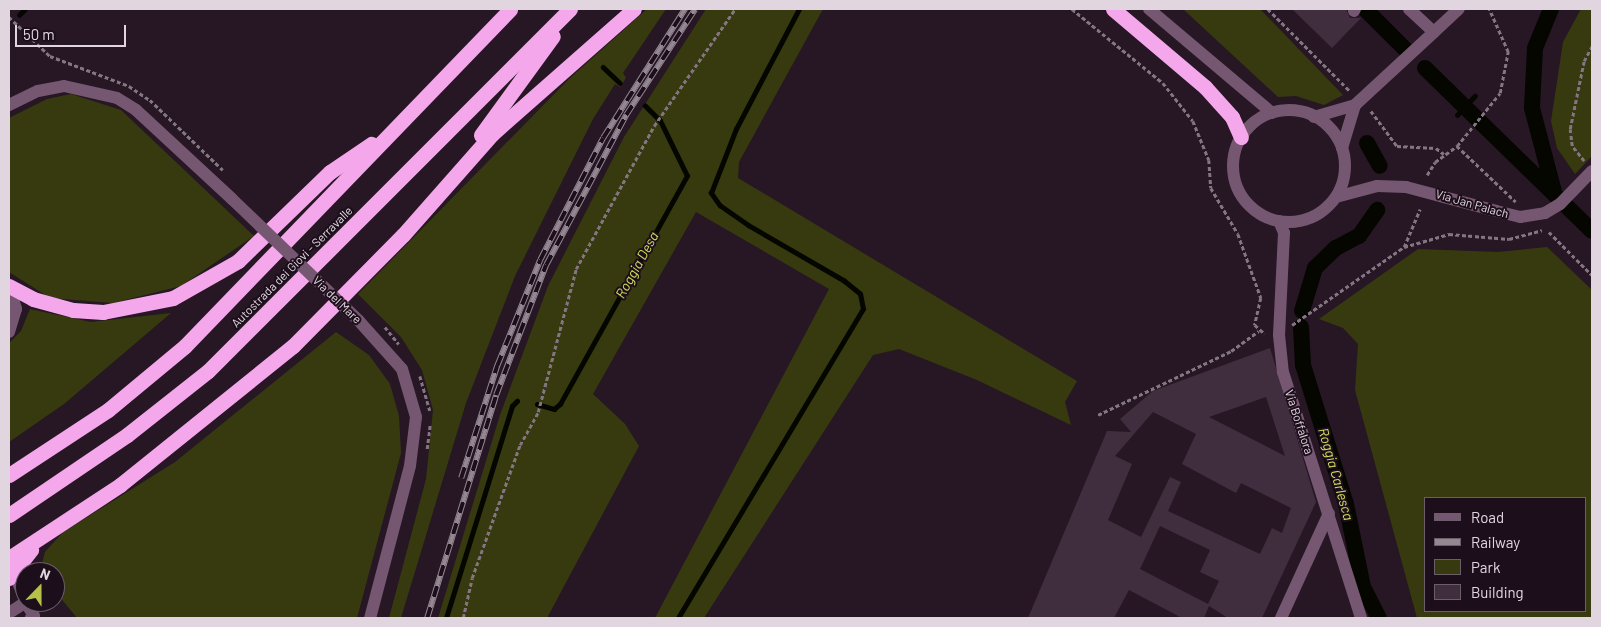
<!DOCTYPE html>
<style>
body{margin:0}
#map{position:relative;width:1601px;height:627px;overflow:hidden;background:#271725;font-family:Barlow,sans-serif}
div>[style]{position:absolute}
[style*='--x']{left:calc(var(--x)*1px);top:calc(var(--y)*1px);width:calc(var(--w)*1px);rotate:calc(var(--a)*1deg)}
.green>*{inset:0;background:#363a0e}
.stream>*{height:4.5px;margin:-2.25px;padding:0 2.25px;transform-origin:2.25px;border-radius:2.25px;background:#050600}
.canal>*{height:16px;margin:-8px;padding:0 8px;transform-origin:8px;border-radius:8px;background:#050600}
.building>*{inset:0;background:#402d3d}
.path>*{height:2.5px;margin-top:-1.25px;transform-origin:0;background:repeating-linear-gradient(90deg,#837581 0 4px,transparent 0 6.5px)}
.minor>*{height:12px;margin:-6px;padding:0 6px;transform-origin:6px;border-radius:6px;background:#765772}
.minor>.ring{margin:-6px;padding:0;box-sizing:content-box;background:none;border:12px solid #765772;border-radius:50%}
.highway>*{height:15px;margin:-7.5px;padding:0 7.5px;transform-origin:7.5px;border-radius:7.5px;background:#f5a7eb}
.rail>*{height:5.5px;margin-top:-2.75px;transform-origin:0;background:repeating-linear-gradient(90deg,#1d0e1b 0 11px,#948792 0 22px);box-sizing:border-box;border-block:1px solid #948792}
.minor-bridge>*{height:12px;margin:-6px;padding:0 6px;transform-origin:6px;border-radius:6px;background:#765772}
span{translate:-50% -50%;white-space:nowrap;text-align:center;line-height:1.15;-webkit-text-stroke:4px #1d0e1b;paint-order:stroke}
.street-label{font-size:12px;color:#e1d6df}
.water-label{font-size:14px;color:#d2e05c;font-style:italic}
.frame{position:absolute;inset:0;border:10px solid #e1d6df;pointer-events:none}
.legend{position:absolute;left:1424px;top:497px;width:162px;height:115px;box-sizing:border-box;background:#1d0e1b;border:1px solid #6b5e69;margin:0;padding:6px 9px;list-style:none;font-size:15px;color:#e1d6df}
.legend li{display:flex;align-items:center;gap:10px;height:25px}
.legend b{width:25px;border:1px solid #6b5e69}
.north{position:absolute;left:15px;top:562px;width:50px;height:50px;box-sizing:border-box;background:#1d0e1b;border:1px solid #6b5e69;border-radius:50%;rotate:22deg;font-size:14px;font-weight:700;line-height:20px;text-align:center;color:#e1d6df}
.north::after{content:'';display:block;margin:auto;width:18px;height:22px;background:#b6c149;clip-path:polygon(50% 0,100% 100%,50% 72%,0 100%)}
.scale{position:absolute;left:15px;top:25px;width:111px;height:22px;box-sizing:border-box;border:2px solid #e1d6df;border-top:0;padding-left:6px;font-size:15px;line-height:18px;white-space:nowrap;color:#e1d6df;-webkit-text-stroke:4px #1d0e1b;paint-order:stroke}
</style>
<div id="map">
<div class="green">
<div style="clip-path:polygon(647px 9px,666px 9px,623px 73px,626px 78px,620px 87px,615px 84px,593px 119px,515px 276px,466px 403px,401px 618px,389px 618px,426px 479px,433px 410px,422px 370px,401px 337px,358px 294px,569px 79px)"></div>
<div style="clip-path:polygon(706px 9px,823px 9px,739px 162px,738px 178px,1077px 381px,1065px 402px,1071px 425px,977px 380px,899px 349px,873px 355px,704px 618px,655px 618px,829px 289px,696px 212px,593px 394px,625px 424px,639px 446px,547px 618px,438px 618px,500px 415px,548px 286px,624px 137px)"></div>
<div style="clip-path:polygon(1183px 9px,1260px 9px,1343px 95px,1324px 105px,1296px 96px,1278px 97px)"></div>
<div style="clip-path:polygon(1581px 9px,1592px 9px,1592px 156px,1575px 174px,1557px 148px,1551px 121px,1563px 42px)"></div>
<div style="clip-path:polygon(71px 94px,121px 110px,254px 236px,181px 286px,113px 303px,50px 298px,9px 272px,9px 118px,47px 99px)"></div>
<div style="clip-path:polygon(evenodd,1547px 247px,1592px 290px,1592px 618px,1417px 618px,1355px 390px,1358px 344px,1343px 328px,1319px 319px,1418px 249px,1498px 252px,1547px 247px,1425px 498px,1585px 498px,1585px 611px,1425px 611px,1425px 498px)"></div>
<div style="clip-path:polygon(30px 309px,91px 322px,171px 313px,64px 404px,9px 442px,9px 343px,21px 331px)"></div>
<div style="clip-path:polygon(336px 332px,369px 355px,390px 384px,399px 416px,401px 453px,357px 618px,77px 618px,55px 591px,55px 572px,40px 571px,45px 552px,62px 533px,175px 462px)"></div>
</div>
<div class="stream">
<div style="--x:19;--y:15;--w:8;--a:-45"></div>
<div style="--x:603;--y:67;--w:23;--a:43"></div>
<div style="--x:1457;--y:115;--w:26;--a:-47"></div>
<div style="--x:537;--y:404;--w:18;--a:16"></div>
<div style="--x:554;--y:409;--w:8;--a:-40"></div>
<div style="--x:560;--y:404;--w:261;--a:-60.9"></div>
<div style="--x:687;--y:176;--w:61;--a:-116.1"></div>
<div style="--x:660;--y:121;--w:21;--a:-135"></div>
<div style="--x:446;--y:618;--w:222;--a:-72.7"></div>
<div style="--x:512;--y:406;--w:7;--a:-45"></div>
<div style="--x:678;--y:618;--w:360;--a:-59.1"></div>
<div style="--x:863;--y:309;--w:15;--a:-101"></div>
<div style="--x:860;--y:294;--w:21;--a:-141"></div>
<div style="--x:844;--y:281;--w:110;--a:-149.9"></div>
<div style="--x:749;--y:226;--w:35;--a:-145"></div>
<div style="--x:720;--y:206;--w:16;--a:-125"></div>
<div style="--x:711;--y:193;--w:69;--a:-68.7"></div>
<div style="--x:736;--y:129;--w:136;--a:-62.3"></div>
</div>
<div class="canal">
<div style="--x:1365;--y:9;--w:57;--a:45"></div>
<div style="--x:1551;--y:9;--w:42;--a:112.3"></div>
<div style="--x:1535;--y:48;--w:60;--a:92.9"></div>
<div style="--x:1532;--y:108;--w:87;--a:75.3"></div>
<div style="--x:1425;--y:68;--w:233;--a:44.3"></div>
<div style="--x:1367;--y:143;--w:26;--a:61"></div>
<div style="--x:1302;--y:311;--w:45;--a:-73.2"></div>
<div style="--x:1315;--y:268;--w:29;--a:-44"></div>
<div style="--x:1336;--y:248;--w:26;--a:-28"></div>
<div style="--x:1359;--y:236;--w:32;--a:-55"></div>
<div style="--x:1301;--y:327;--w:38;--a:87"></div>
<div style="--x:1303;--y:365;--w:145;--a:72.8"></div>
<div style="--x:1346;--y:504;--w:85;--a:78.4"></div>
<div style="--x:1363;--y:587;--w:35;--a:63"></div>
</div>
<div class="building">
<div style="clip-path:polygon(1292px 9px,1346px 9px,1350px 18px,1361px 18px,1332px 48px)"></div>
<div style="clip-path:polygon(evenodd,1270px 348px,1316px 502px,1262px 618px,1228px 618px,1209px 606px,1204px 618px,1182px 618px,1129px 590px,1114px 618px,1028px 618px,1107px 431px,1131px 432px,1120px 419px,1153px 391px,1270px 348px,1266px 397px,1285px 456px,1209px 417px,1266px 397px,1270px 348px,1153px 412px,1196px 434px,1182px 464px,1236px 493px,1241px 483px,1291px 508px,1282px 533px,1272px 528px,1260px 554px,1168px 511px,1181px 482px,1170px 477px,1141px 537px,1108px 520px,1132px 464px,1115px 456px,1153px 412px,1270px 348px,1160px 526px,1210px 550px,1200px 572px,1219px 581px,1208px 604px,1140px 569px,1160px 526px)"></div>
</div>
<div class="path">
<div style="--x:1072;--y:9;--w:117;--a:39.1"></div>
<div style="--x:1163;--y:83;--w:48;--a:51.7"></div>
<div style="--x:1193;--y:121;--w:42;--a:67.7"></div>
<div style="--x:1209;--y:160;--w:28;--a:86"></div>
<div style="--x:1211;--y:188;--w:53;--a:59.6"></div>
<div style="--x:1238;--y:234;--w:68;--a:70.2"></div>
<div style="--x:1261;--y:298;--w:28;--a:103"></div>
<div style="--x:1255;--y:325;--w:13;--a:42"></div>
<div style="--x:1268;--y:9;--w:116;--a:45"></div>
<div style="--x:9;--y:17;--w:57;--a:43.6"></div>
<div style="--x:50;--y:56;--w:85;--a:20.8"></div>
<div style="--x:129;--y:86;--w:25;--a:34"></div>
<div style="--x:150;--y:100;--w:101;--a:43.8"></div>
<div style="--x:1371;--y:111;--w:44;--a:53.4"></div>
<div style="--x:1397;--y:146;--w:39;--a:3"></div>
<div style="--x:1436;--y:148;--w:10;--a:37"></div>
<div style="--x:1457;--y:146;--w:81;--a:43.5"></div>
<div style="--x:1584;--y:161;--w:19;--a:-129"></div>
<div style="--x:1572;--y:146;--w:17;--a:-97"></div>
<div style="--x:1570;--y:129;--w:69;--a:-78.4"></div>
<div style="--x:1584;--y:61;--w:17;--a:-62"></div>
<div style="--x:1427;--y:175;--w:15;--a:-58"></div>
<div style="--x:1435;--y:162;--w:27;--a:-36"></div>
<div style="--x:1457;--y:146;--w:68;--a:-50.9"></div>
<div style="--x:1500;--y:93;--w:42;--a:-79"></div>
<div style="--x:1508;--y:52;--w:47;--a:-113.8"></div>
<div style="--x:1549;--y:232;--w:61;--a:45"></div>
<div style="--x:1404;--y:247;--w:41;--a:-67.2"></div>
<div style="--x:1292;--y:325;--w:136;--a:-34.9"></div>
<div style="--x:1404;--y:247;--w:47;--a:-16.1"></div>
<div style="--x:1449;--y:234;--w:60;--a:4.8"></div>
<div style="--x:1509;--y:239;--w:34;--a:-15"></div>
<div style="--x:385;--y:327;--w:22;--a:51"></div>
<div style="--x:420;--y:376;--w:36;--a:74"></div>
<div style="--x:1098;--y:415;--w:148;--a:-25.7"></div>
<div style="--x:1231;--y:351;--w:34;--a:-36"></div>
<div style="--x:427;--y:449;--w:25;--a:-83"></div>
<div style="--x:463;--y:618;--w:41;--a:-77.3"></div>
<div style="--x:472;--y:578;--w:141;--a:-70.2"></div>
<div style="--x:520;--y:445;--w:38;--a:-61"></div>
<div style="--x:538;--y:412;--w:148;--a:-75.1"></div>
<div style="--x:576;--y:269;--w:163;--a:-61.4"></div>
<div style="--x:654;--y:126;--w:142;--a:-55.3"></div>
</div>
<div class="minor">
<div style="--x:1149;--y:9;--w:161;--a:40.2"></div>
<div style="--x:1409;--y:9;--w:34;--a:43"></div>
<div style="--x:1434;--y:32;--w:34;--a:-43"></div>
<div style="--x:1354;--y:11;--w:2;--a:-63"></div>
<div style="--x:9;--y:105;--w:32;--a:-26"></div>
<div style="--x:38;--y:91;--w:26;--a:-11"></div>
<div style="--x:64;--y:86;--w:54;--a:12.8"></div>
<div style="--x:117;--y:98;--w:22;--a:32"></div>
<div style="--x:136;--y:110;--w:131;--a:42.8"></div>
<div class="ring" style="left:1233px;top:110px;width:100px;height:100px"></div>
<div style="--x:1314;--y:117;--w:43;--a:-16.3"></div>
<div style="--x:1342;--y:148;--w:45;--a:-73.2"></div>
<div style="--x:1336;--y:197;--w:42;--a:-15"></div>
<div style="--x:1377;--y:186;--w:29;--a:2"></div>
<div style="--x:1406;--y:187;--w:93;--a:14.9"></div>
<div style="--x:1279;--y:221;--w:13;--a:67"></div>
<div style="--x:1284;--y:233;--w:102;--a:92.8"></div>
<div style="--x:1279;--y:335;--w:37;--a:84"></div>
<div style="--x:1283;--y:372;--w:258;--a:72.4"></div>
<div style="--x:9;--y:287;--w:23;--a:72"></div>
<div style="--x:16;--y:309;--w:24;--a:107"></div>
<div style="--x:359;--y:321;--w:64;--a:48.1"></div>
<div style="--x:402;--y:369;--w:50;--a:73.7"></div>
<div style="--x:416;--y:417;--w:49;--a:97"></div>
<div style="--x:410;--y:466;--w:157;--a:104.7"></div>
<div style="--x:13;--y:570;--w:32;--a:68"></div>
<div style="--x:26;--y:603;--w:15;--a:58"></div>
<div style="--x:34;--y:616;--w:4;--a:146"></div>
<div style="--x:9;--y:613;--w:20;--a:-33"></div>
<div style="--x:1281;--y:618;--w:115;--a:-65.4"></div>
</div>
<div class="highway">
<div style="--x:1113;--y:9;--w:121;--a:40.3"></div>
<div style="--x:1205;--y:87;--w:40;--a:48"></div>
<div style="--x:1232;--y:117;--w:22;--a:66"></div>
<div style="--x:481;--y:135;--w:122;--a:-54"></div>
<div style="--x:9;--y:286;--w:27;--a:28"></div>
<div style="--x:33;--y:299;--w:41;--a:15.4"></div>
<div style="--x:73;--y:310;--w:30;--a:4"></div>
<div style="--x:103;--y:312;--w:71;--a:-11.3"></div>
<div style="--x:173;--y:298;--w:75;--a:-29.6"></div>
<div style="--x:238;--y:261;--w:128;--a:-44.1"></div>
<div style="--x:330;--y:172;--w:50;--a:-34.3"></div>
<div style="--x:9;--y:475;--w:118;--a:-33.3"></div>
<div style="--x:108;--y:410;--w:100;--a:-39.7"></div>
<div style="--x:185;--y:346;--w:468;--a:-46"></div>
<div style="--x:9;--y:515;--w:143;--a:-34.1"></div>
<div style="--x:127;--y:435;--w:103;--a:-38.3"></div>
<div style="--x:208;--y:371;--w:512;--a:-45"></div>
<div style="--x:9;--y:558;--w:133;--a:-33.3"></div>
<div style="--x:120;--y:485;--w:222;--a:-38.8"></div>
<div style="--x:293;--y:346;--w:156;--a:-45.3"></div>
<div style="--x:403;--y:235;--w:135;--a:-48.6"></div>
<div style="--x:492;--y:134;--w:189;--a:-41.4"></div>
<div style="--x:9;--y:578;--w:36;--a:-52"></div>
</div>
<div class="rail">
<div style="--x:461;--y:478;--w:118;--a:-72.2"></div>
<div style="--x:497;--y:366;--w:114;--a:-67.9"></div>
<div style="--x:540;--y:260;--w:137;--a:-62.7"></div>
<div style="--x:603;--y:138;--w:153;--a:-57.6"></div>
<div style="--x:427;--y:618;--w:233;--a:-72.8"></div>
<div style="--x:496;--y:395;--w:139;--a:-69"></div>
<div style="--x:546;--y:265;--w:170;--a:-61.9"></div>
<div style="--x:626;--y:115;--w:126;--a:-56.9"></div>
</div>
<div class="minor-bridge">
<div style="--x:1355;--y:105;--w:108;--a:-42.7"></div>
<div style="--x:232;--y:199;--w:176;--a:43.8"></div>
<div style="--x:1496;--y:211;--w:25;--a:14"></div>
<div style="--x:1520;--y:217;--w:25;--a:-9"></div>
<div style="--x:1545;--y:213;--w:17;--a:-31"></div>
<div style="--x:1560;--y:204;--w:46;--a:-45.9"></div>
</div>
<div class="street-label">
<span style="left:1472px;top:204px;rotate:16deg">Via Jan Palach</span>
<span style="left:292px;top:267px;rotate:-45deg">Autostrada dei Giovi - Serravalle</span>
<span style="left:337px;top:300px;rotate:44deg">Via del Mare</span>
<span style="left:1299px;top:422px;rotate:72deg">Via Boffalora</span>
</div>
<div class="water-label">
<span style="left:637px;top:265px;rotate:-61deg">Roggia Desa</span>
<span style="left:1336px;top:474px;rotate:74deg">Roggia Carlesca</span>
</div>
<div class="frame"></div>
<ul class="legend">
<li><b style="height:6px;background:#765772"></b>Road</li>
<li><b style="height:6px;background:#948792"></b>Railway</li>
<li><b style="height:14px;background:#363a0e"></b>Park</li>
<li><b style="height:14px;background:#402d3d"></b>Building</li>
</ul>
<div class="north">N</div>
<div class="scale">50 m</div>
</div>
